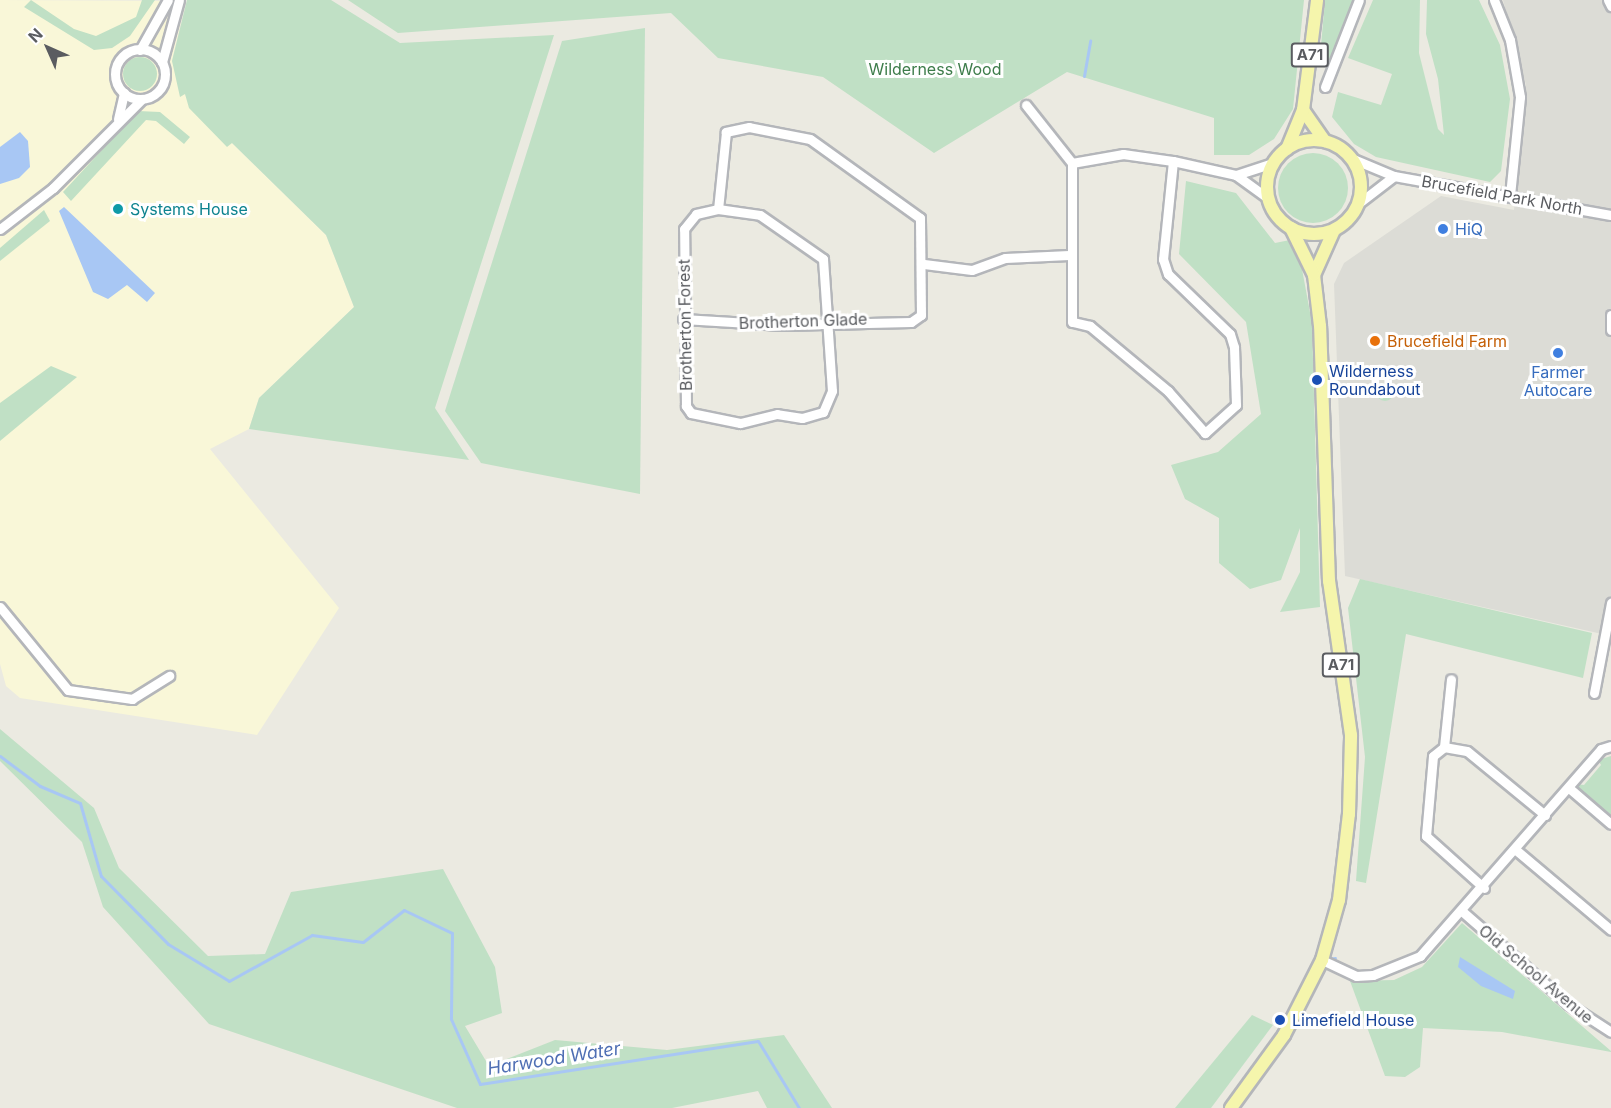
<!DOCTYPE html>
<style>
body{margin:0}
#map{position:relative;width:1611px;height:1108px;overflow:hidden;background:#ebeae1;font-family:Inter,sans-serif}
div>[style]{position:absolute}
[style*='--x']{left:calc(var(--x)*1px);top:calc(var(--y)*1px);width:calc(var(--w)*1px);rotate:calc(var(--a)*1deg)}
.commercial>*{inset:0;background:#f9f7d8}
.industrial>*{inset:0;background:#dcdcd6}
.green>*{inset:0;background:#c0e0c5}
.round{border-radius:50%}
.water>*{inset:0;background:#a8c7f4}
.stream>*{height:3px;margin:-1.5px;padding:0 1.5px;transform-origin:1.5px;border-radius:1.5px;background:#a8c7f4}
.roads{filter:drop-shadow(2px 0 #b4b6ba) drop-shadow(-2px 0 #b4b6ba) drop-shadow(0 2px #b4b6ba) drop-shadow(0 -2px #b4b6ba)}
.minor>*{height:9px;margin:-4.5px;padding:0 4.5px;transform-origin:4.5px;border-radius:4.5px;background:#fff}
.minor>.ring{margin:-4.5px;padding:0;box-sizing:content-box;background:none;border:9px solid #fff;border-radius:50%}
.major>*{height:12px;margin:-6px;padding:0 6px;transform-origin:6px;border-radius:6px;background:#f5f5ac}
.major>.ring{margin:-6px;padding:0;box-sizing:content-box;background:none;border:12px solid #f5f5ac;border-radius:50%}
.dots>*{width:16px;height:16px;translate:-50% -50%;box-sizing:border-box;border:3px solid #fff;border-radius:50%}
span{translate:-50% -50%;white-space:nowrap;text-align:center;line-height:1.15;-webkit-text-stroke:6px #fff;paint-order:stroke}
.shield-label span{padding:2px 4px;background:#fff;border:2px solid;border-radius:4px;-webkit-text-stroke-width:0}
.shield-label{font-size:15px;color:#5a5c60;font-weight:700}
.park-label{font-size:16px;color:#3d7c4a}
.street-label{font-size:16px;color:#5a5c60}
.culture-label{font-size:16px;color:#0d838f}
.left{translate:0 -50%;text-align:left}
.shop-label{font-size:16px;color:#366cbe}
.food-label{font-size:16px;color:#c56008}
.transit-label{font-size:16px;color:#164399}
.water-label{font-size:18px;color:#4f6fb4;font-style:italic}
.north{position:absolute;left:18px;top:18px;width:60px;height:60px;-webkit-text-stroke:4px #fff;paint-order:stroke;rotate:315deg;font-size:16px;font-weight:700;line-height:24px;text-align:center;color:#5a5c60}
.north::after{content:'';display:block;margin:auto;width:21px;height:27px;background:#5a5c60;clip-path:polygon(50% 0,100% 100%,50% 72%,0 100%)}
</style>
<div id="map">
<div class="commercial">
<div style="clip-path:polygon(0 0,186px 1px,172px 61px,187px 99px,326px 235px,354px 307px,259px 398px,249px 429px,210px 449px,339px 608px,257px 735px,20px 698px,6px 686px,0 664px)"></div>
</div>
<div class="industrial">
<div style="clip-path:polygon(1503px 0,1611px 0,1611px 636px,1345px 576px,1334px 284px,1344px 263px,1441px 196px,1514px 210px,1526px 85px)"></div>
</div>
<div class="green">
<div style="clip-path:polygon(31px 0,74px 29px,96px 36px,136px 17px,142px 0,155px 0,130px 36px,112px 48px,94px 50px,24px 7px)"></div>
<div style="clip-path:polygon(187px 0,331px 0,400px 43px,554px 35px,435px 408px,469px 460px,249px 429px,259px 398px,354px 307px,326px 235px,232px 143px,227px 147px,189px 108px,185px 94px,180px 97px,172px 61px)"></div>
<div style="clip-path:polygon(348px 0,1304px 0,1293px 109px,1274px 139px,1249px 155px,1214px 155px,1214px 118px,1067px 72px,934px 153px,823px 77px,718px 58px,671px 13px,398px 33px)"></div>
<div style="clip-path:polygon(1325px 0,1355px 0,1329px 60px,1320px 57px)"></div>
<div style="clip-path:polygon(1373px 0,1420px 0,1419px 53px,1438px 129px,1444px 135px,1438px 79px,1426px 34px,1427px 0,1479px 0,1500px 45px,1510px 99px,1501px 171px,1490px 182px,1376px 157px,1354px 144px,1332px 117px,1338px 92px,1381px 105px,1392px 74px,1348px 58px)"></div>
<div style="clip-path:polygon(645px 28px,640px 494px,481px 463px,445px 411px,562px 41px)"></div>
<div class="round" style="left:123px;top:57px;width:34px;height:34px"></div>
<div style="clip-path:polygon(138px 111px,160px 112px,190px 137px,184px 144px,156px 121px,146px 120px,71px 201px,63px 192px)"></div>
<div class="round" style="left:1278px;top:153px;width:70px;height:70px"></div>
<div style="clip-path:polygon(1186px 181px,1236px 193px,1275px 243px,1290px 240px,1302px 269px,1312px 323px,1320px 607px,1280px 612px,1300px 572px,1300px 528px,1281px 580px,1250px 589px,1219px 563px,1219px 518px,1185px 499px,1171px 465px,1218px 452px,1261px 414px,1246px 322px,1179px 254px)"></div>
<div style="clip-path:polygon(44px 210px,50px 221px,0 261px,0 248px)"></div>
<div style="clip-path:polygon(51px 366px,77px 377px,0 441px,0 403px)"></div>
<div class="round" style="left:1376px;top:383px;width:18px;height:18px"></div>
<div style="clip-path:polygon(1360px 579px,1592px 633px,1583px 678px,1406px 634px,1366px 883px,1356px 881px,1365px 757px,1348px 608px)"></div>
<div style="clip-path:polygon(0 729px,94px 808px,119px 868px,208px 956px,265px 954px,291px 892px,443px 869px,495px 967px,502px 1013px,465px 1026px,489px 1066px,555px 1040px,667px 1050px,784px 1035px,832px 1108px,767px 1108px,758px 1091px,672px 1108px,457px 1108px,209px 1024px,103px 907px,82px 842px,0 761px)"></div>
<div style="clip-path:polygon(1611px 756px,1611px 815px,1578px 791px,1577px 784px,1584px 785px,1601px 765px,1598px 760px)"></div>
<div style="clip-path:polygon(1462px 923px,1611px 1051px,1611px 1052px,1502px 1032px,1423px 1028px,1420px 1067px,1405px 1077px,1385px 1076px,1350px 981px,1394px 980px,1422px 967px)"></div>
<div style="clip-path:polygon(1252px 1015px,1273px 1025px,1211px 1108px,1175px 1108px)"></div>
</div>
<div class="water">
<div style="clip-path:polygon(20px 132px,28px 141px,30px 167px,19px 178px,0 184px,0 147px)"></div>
<div style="clip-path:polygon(64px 207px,155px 293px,147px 302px,127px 285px,108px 299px,93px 292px,59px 211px)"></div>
<div style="clip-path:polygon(1460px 957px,1515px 991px,1513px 999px,1481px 986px,1458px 967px)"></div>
</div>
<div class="stream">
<div style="--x:1084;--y:76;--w:36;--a:-80"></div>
<div style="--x:0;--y:756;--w:50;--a:36.9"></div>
<div style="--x:40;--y:786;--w:43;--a:23"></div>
<div style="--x:80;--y:803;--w:76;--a:74"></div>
<div style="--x:101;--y:876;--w:95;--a:45.4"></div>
<div style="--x:168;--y:944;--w:71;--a:31.2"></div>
<div style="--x:229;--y:981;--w:95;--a:-29"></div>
<div style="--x:312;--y:935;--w:51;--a:7.8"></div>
<div style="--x:363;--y:942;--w:52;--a:-38"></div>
<div style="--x:404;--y:910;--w:53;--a:25.6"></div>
<div style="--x:452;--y:933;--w:86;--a:90.7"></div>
<div style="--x:451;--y:1019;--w:71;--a:66"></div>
<div style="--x:480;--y:1084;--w:281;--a:-8.8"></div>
<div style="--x:758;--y:1041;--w:79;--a:58.5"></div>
<div style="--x:1327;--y:959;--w:8;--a:-7"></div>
</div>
<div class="roads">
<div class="minor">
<div style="--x:1494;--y:0;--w:43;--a:68.2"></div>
<div style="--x:1510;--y:40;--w:58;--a:80"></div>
<div style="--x:1520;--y:97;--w:99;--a:95.8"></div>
<div style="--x:1608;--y:0;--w:7;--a:63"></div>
<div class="ring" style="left:115px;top:49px;width:41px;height:41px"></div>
<div style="--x:140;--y:50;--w:57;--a:-60.8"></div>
<div style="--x:162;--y:62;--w:64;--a:-74.7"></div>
<div style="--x:1325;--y:87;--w:93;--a:-68.7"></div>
<div style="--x:1026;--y:105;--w:74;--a:51.6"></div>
<div style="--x:118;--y:119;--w:27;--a:-77"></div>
<div style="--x:1353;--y:159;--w:44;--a:22.5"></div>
<div style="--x:1394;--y:176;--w:220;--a:10.2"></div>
<div style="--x:1173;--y:161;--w:99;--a:95.8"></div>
<div style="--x:1163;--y:259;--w:16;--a:72"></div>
<div style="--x:1168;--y:274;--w:86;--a:44.1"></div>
<div style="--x:1230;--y:334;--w:14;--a:73"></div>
<div style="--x:1234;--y:347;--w:58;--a:88"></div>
<div style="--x:1236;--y:405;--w:42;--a:137.9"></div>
<div style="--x:1205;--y:433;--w:56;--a:-131.4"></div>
<div style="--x:1168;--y:391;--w:102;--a:-140.2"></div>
<div style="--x:1090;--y:326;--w:18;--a:-167"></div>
<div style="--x:1072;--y:322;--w:159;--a:-90"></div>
<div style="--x:1072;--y:163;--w:52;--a:-10"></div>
<div style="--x:1123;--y:154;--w:50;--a:8"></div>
<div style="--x:1173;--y:161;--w:65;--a:12.5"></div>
<div style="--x:1236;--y:175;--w:41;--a:36"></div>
<div style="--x:1236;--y:175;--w:40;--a:-18"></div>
<div style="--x:1359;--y:203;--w:44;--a:-37.6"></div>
<div style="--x:718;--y:209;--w:42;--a:8.1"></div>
<div style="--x:760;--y:215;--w:77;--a:34.9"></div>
<div style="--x:823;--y:259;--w:132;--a:86.1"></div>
<div style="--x:832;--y:391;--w:23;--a:113"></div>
<div style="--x:823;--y:412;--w:22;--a:164"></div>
<div style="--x:802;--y:418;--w:25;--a:-171"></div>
<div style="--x:777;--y:414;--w:38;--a:166"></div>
<div style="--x:740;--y:423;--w:50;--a:-168.5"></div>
<div style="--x:691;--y:413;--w:9;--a:-126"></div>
<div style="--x:686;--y:406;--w:177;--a:-90.6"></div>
<div style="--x:684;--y:229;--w:19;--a:-51"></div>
<div style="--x:696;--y:214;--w:23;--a:-13"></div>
<div style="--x:0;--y:229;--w:67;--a:-37.7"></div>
<div style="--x:53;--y:188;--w:126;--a:-45"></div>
<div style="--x:924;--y:264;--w:48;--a:7.1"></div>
<div style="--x:972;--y:270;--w:35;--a:-20"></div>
<div style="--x:1005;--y:258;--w:64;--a:-2.7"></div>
<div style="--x:1611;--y:315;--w:15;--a:90"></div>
<div style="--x:683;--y:319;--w:99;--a:3.5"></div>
<div style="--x:782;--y:325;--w:129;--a:-1.3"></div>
<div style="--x:911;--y:322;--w:12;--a:-35"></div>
<div style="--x:921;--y:315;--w:97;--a:-90.6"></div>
<div style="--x:920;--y:218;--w:135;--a:-144.3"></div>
<div style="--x:810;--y:139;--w:62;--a:-168.9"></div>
<div style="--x:749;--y:127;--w:24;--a:168"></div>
<div style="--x:726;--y:132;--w:77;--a:95.9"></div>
<div style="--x:0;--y:607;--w:107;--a:50.7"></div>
<div style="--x:68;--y:690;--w:65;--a:8"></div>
<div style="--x:132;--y:699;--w:44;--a:-31.9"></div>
<div style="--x:1594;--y:693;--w:92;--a:-79.3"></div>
<div style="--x:1444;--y:747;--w:68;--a:-84.1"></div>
<div style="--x:1569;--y:788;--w:55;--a:40.6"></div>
<div style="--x:1516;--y:850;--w:124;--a:40.1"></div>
<div style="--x:1484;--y:888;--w:78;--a:-138.1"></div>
<div style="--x:1426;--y:836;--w:80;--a:-85"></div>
<div style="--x:1433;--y:756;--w:14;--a:-39"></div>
<div style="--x:1444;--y:747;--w:23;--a:10"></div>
<div style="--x:1467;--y:751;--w:101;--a:39.4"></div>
<div style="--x:1463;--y:912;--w:140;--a:41.2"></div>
<div style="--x:1568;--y:1004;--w:51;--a:33.1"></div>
<div style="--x:1322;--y:960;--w:38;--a:25"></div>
<div style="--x:1356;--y:976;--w:17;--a:-3"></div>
<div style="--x:1373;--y:975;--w:51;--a:-22"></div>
<div style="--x:1420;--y:956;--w:275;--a:-48.8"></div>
<div style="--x:1601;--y:749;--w:10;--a:-17"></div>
</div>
<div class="major">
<div style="--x:1303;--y:110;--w:38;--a:55"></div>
<div class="ring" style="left:1267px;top:140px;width:82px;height:82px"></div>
<div style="--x:1287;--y:149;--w:42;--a:-67.7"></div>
<div style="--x:1303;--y:110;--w:111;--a:-82.7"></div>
<div style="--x:1314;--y:275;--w:49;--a:-66"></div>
<div style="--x:1231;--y:1108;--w:90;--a:-54"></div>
<div style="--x:1284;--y:1035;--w:84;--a:-63.1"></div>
<div style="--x:1322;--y:960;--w:62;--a:-74.2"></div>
<div style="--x:1339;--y:900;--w:87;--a:-83.4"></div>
<div style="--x:1349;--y:814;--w:79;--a:-88.5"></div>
<div style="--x:1351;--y:735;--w:156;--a:-98.1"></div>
<div style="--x:1329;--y:581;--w:255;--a:-92"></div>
<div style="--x:1320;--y:326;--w:51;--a:-96.7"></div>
<div style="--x:1314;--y:275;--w:52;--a:-116.1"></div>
</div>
</div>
<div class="dots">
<div style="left:118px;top:209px;background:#0f9aa8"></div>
<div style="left:1443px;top:229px;background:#3f7fe0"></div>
<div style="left:1375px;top:341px;background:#e8710a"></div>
<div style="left:1558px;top:353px;background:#3f7fe0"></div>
<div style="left:1317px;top:380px;background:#1a4fb4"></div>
<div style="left:1280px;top:1020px;background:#1a4fb4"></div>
</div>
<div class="shield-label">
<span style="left:1310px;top:55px">A71</span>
<span style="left:1341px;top:665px">A71</span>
</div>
<div class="park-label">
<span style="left:935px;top:69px">Wilderness Wood</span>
</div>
<div class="street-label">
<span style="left:1502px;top:195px;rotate:10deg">Brucefield Park North</span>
<span style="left:803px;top:321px;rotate:-2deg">Brotherton Glade</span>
<span style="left:685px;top:325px;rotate:-91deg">Brotherton Forest</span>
<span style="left:1536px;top:974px;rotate:40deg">Old School Avenue</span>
</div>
<div class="culture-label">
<span class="left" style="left:130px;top:209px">Systems House</span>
</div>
<div class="shop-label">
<span class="left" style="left:1455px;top:229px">HiQ</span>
<span style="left:1558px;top:381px">Farmer<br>Autocare</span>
</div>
<div class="food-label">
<span class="left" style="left:1387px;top:341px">Brucefield Farm</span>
</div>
<div class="transit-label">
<span class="left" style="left:1329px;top:380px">Wilderness<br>Roundabout</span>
<span class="left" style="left:1292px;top:1020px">Limefield House</span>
</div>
<div class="water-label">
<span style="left:554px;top:1059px;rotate:-9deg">Harwood Water</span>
</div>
<div class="north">N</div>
</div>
